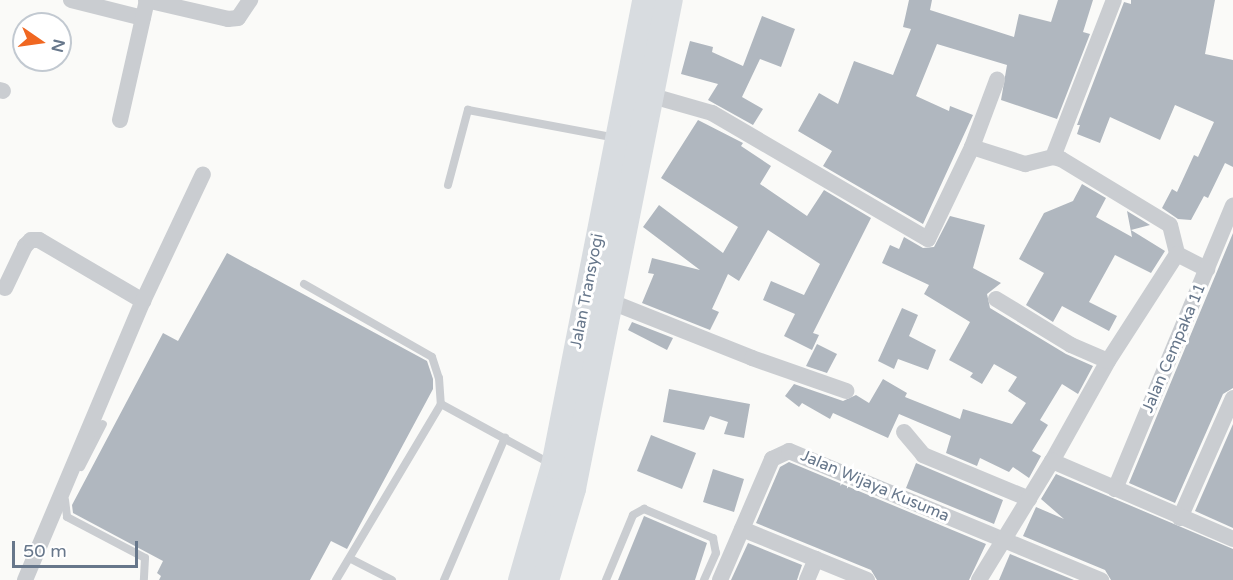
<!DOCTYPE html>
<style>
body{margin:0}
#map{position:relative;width:1233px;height:580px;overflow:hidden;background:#fafaf8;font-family:"Varela Round",sans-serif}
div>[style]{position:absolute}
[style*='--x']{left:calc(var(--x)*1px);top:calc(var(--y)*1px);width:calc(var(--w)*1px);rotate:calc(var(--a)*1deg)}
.building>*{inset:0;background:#b0b7bf}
.service>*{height:8px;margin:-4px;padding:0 4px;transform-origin:4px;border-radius:4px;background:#cacdd1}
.minor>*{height:16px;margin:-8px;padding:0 8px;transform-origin:8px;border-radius:8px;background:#cacdd1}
.trunk>*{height:27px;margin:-13.5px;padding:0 13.5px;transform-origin:13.5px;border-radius:13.5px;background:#d8dce0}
span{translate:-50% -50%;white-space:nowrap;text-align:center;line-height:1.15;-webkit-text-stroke:6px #fff;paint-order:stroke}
.street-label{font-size:16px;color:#67778b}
.north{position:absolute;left:12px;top:12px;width:60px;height:60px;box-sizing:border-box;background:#fff;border:2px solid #c2c9d1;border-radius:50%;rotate:103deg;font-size:16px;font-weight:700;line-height:24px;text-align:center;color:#67778b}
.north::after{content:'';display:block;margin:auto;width:21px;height:27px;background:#f06721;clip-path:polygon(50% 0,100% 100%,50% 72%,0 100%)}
.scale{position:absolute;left:12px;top:541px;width:126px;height:27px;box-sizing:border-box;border:3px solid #67778b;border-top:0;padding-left:8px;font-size:18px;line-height:21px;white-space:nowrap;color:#67778b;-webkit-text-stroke:4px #fff;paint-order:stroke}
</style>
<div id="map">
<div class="building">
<div style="clip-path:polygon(909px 0,932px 0,930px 10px,1014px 37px,1019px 14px,1051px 22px,1058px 0,1093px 0,1083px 32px,1090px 34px,1057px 119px,1001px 100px,1007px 65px,937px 44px,916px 96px,949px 111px,950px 106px,973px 115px,923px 224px,823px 166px,832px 151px,798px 131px,819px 93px,838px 104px,854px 61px,893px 75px,911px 29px,903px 27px)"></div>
<div style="clip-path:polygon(1131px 0,1215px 0,1205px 54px,1233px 60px,1233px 167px,1225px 163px,1208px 198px,1204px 196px,1191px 220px,1178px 219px,1162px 208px,1172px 189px,1177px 192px,1194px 155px,1198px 157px,1214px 122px,1175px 105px,1160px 140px,1110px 117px,1100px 143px,1077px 134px,1080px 125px,1077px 125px,1124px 2px,1131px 4px)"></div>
<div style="clip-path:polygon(762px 16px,795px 29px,781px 67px,760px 59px,742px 97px,763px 109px,753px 125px,708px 100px,718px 84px,681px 74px,690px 41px,713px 47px,712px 52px,743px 66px)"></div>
<div style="clip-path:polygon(698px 120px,743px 143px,741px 146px,771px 166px,760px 184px,807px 216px,824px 190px,871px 218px,813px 333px,819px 335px,812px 350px,784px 336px,795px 314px,763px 300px,771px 281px,804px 295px,820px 264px,768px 230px,739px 281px,728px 274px,712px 309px,719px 312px,710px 330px,642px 303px,654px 274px,648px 273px,652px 258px,700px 270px,643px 227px,659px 205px,723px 253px,738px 227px,661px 178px)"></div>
<div style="clip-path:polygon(1082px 184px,1106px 198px,1096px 217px,1132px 237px,1127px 211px,1150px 225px,1131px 230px,1165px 251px,1151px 273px,1115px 255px,1089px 302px,1117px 316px,1109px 331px,1062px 306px,1053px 322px,1026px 305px,1044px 273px,1019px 259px,1044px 213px,1073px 201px)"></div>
<div style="clip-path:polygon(950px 216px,985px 225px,973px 268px,1001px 283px,987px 294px,990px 308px,1066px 354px,1093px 366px,1078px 394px,1062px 384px,1040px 420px,1048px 425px,1032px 451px,1041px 456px,1029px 478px,1013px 467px,1009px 472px,980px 458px,977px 466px,946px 453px,951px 436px,899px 414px,888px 438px,833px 413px,830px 419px,802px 403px,799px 407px,785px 396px,794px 384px,843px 401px,856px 395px,869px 403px,883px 379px,907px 393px,905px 397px,960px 419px,963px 409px,1012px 424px,1026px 403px,1008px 391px,1017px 377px,994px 364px,982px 384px,970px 377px,973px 373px,949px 360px,970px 322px,924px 294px,929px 285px,882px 263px,890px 245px,899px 249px,904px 237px,923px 248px,934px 247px)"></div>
<div style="clip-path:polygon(1233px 233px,1233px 388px,1223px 394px,1175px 503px,1129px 483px)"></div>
<div style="clip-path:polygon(227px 253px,427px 361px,433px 379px,433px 389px,347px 549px,331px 541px,310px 580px,159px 580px,161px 576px,157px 573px,163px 561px,73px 513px,72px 505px,163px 333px,178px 341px)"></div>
<div style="clip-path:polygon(902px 308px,918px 315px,909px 336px,936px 350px,928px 370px,898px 359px,894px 369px,878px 361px)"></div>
<div style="clip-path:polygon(632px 322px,673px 338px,667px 350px,628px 330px)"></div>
<div style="clip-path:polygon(817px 344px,837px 354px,827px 373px,806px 366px)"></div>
<div style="clip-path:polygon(669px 389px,750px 404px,744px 438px,724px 434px,728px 422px,710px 416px,704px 430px,663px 422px)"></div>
<div style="clip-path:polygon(1233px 424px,1233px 528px,1195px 511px)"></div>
<div style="clip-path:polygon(651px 435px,696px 453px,682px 489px,637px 471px)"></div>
<div style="clip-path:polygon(789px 462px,986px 544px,969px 580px,877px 580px,871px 570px,756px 523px,780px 467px)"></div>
<div style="clip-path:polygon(916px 463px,1003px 500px,994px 524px,906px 488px)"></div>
<div style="clip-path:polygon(713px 469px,744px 479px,734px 512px,703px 502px)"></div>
<div style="clip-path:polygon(1056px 474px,1233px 549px,1233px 580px,1111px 580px,1105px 570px,1023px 536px,1036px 507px,1064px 519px,1041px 499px)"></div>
<div style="clip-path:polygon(644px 516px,707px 543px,695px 580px,618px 580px)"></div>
<div style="clip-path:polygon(748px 543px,802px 565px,797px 580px,731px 580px)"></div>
<div style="clip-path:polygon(1010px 554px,1074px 580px,999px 580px)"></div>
</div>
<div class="service">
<div style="--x:448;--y:185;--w:78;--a:-75.1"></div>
<div style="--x:468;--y:110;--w:151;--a:10.7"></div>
<div style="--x:304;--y:284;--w:147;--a:29.7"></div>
<div style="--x:432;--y:357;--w:22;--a:72"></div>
<div style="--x:439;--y:378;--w:26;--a:86"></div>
<div style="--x:441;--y:404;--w:205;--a:120.8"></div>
<div style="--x:441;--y:404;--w:125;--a:28.6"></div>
<div style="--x:81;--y:467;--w:48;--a:-62.9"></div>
<div style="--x:65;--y:500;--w:17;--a:83"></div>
<div style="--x:67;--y:517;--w:88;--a:27.7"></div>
<div style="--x:145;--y:558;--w:22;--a:93"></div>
<div style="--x:351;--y:559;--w:46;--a:27.1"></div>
<div style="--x:444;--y:580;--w:155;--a:-66.8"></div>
<div style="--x:606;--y:580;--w:70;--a:-67.4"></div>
<div style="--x:633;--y:515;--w:13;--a:-29"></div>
<div style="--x:644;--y:509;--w:75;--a:22.8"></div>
<div style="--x:713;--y:538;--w:15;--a:79"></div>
<div style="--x:716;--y:553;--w:30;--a:114"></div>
</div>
<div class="minor">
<div style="--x:71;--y:0;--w:74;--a:14"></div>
<div style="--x:146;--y:0;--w:84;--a:13"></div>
<div style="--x:228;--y:19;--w:10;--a:-6"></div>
<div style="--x:238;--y:18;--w:22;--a:-56"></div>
<div style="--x:0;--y:90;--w:3;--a:18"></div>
<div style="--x:649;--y:95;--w:66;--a:15.9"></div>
<div style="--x:712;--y:113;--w:250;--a:30.3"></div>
<div style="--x:928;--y:239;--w:102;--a:-64.4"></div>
<div style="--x:972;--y:147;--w:72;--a:-69.5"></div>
<div style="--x:120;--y:120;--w:123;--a:-77.3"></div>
<div style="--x:972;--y:147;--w:56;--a:17.8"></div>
<div style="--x:1025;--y:164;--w:29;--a:-14"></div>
<div style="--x:1053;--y:157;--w:8;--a:14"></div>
<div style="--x:1061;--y:159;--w:127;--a:31.2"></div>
<div style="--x:1170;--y:225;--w:30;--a:76"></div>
<div style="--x:1177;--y:254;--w:127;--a:122.8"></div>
<div style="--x:1108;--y:361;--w:115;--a:119.2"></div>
<div style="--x:1053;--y:157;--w:168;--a:-68.8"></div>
<div style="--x:1177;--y:254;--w:34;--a:27"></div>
<div style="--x:5;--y:288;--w:47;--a:-64.5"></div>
<div style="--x:25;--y:246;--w:8;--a:-45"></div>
<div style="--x:31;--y:240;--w:8;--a:0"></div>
<div style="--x:39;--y:240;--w:121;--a:30.4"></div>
<div style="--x:996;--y:299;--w:88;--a:31.5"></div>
<div style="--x:1071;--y:345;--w:40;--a:23.4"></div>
<div style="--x:609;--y:301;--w:154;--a:21.7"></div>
<div style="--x:752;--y:358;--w:100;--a:19.3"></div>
<div style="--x:904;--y:432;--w:30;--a:50"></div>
<div style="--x:923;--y:455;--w:115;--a:22.5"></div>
<div style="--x:1115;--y:489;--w:307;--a:-67.4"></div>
<div style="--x:1180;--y:518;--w:131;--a:-66.2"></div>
<div style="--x:742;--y:529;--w:135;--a:22.2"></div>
<div style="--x:25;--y:580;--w:303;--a:-67.1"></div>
<div style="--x:143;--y:301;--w:140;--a:-64.7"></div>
<div style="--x:720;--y:580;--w:132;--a:-66.7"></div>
<div style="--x:772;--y:459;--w:19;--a:-25"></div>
<div style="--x:789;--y:451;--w:338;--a:22.5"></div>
<div style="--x:807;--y:580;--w:23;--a:-67"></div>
<div style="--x:979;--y:580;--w:140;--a:-58.5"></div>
<div style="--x:1052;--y:461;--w:197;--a:23.3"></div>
</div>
<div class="trunk">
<div style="--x:521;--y:580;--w:120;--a:-74"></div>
<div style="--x:554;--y:465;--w:474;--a:-78.9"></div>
<div style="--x:545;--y:580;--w:96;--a:-73.6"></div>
<div style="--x:572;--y:488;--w:498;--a:-78.8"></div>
</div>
<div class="street-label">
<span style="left:587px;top:291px;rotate:-79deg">Jalan Transyogi</span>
<span style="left:1174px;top:348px;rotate:-67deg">Jalan Cempaka 11</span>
<span style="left:875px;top:486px;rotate:23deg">Jalan Wijaya Kusuma</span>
</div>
<div class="north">N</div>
<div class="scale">50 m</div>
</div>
